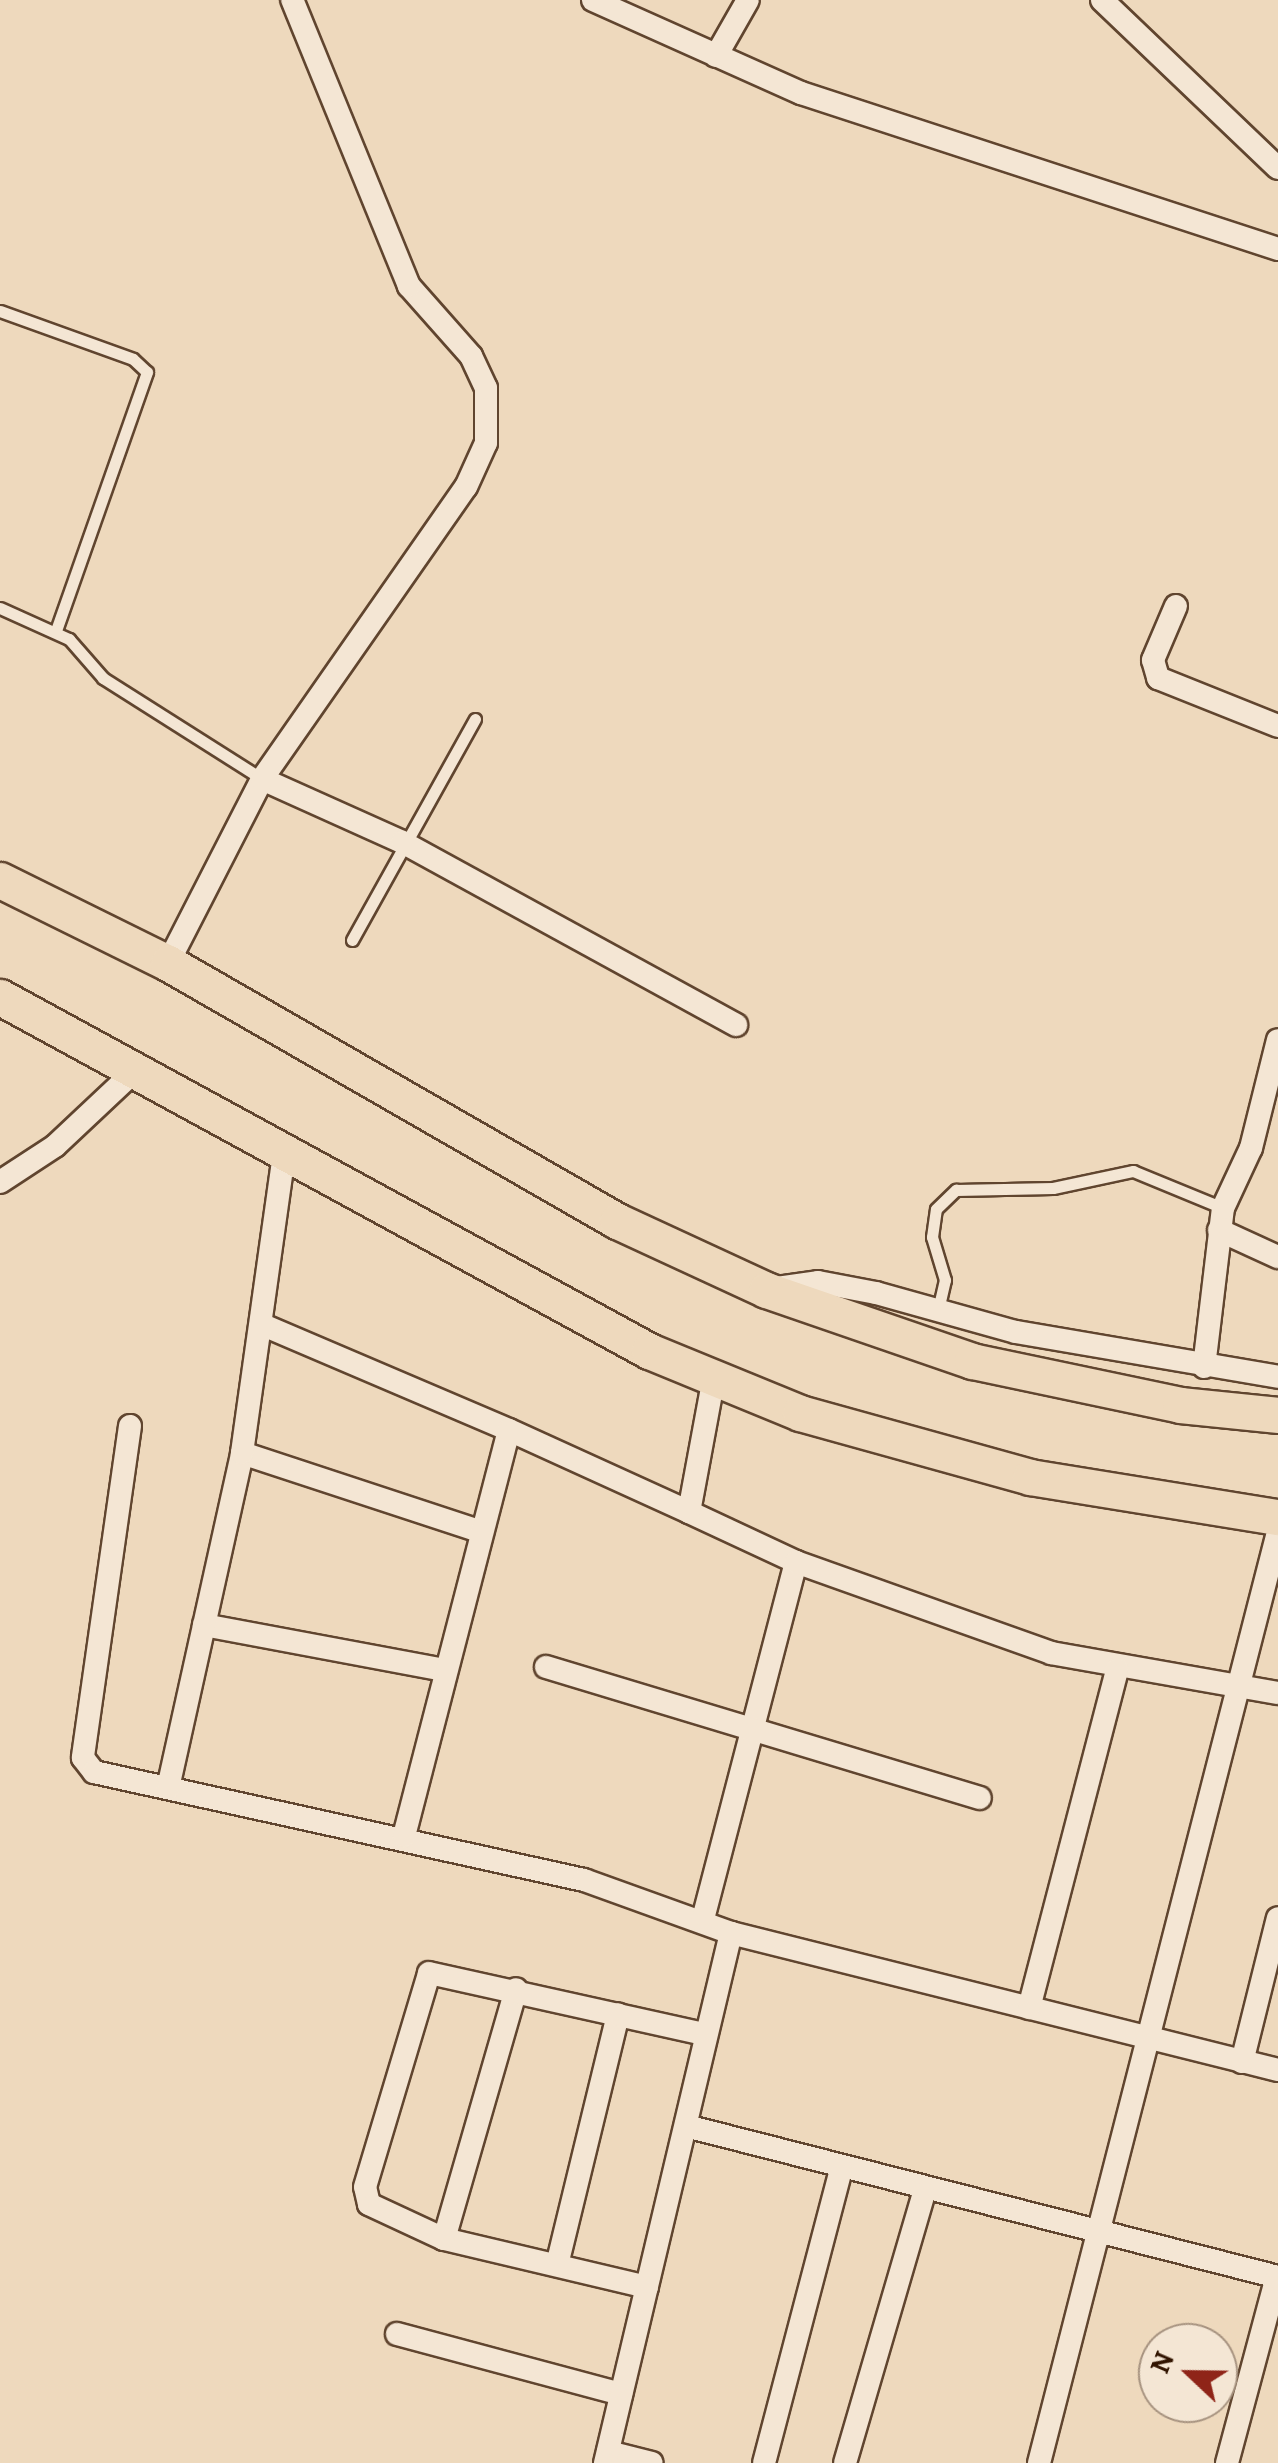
<!DOCTYPE html>
<style>
body{margin:0}
#map{position:relative;width:1278px;height:2463px;overflow:hidden;background:#eed9bd;font-family:Alegreya,serif}
div>[style]{position:absolute}
[style*='--x']{left:calc(var(--x)*1px);top:calc(var(--y)*1px);width:calc(var(--w)*1px);rotate:calc(var(--a)*1deg)}
.roads{filter:drop-shadow(2px 0 #60452f) drop-shadow(-2px 0 #60452f) drop-shadow(0 2px #60452f) drop-shadow(0 -2px #60452f)}
.lane>*{height:11px;margin:-5.5px;padding:0 5.5px;transform-origin:5.5px;border-radius:5.5px;background:#f4e6d4}
.street>*{height:22px;margin:-11px;padding:0 11px;transform-origin:11px;border-radius:11px;background:#f4e6d4}
.primary>*{height:35px;margin:-17.5px;padding:0 17.5px;transform-origin:17.5px;border-radius:17.5px;background:#eed9bd}
span{translate:-50% -50%;white-space:nowrap;text-align:center;line-height:1.15;-webkit-text-stroke:10px #f4e6d4;paint-order:stroke}
.north{position:absolute;left:1138px;top:2323px;width:100px;height:100px;box-sizing:border-box;background:#f4e6d4;border:2px solid #a6927f;border-radius:50%;rotate:292deg;font-size:28px;font-weight:700;line-height:40px;text-align:center;color:#311400}
.north::after{content:'';display:block;margin:auto;width:35px;height:45px;background:#8f2418;clip-path:polygon(50% 0,100% 100%,50% 72%,0 100%)}
</style>
<div id="map">
<div class="roads">
<div class="lane">
<div style="--x:0;--y:311;--w:141;--a:19.8"></div>
<div style="--x:133;--y:359;--w:19;--a:43"></div>
<div style="--x:147;--y:372;--w:275;--a:109.4"></div>
<div style="--x:0;--y:608;--w:76;--a:24.2"></div>
<div style="--x:69;--y:639;--w:52;--a:48.9"></div>
<div style="--x:103;--y:678;--w:188;--a:32.4"></div>
<div style="--x:352;--y:940;--w:253;--a:-60.9"></div>
<div style="--x:938;--y:1310;--w:31;--a:-77"></div>
<div style="--x:945;--y:1280;--w:45;--a:-106.8"></div>
<div style="--x:932;--y:1237;--w:28;--a:-82"></div>
<div style="--x:936;--y:1209;--w:28;--a:-44"></div>
<div style="--x:956;--y:1190;--w:97;--a:-1.2"></div>
<div style="--x:1053;--y:1188;--w:82;--a:-12"></div>
<div style="--x:1133;--y:1171;--w:97;--a:22.3"></div>
</div>
<div class="street">
<div style="--x:593;--y:0;--w:228;--a:24.1"></div>
<div style="--x:801;--y:93;--w:502;--a:18.11"></div>
<div style="--x:1102;--y:0;--w:243;--a:43.7"></div>
<div style="--x:716;--y:56;--w:64;--a:-60.3"></div>
<div style="--x:1176;--y:606;--w:59;--a:113.1"></div>
<div style="--x:1153;--y:660;--w:19;--a:74"></div>
<div style="--x:1158;--y:678;--w:129;--a:21.8"></div>
<div style="--x:262;--y:779;--w:154;--a:24.2"></div>
<div style="--x:402;--y:842;--w:381;--a:28.7"></div>
<div style="--x:168;--y:963;--w:207;--a:-62.9"></div>
<div style="--x:262;--y:779;--w:356;--a:-55.1"></div>
<div style="--x:466;--y:487;--w:48;--a:-65.6"></div>
<div style="--x:486;--y:443;--w:55;--a:-90"></div>
<div style="--x:486;--y:388;--w:35;--a:-115"></div>
<div style="--x:471;--y:356;--w:94;--a:-131.5"></div>
<div style="--x:409;--y:286;--w:309;--a:-112.2"></div>
<div style="--x:0;--y:1182;--w:66;--a:-33.2"></div>
<div style="--x:55;--y:1146;--w:112;--a:-43.2"></div>
<div style="--x:1219;--y:1230;--w:65;--a:24.6"></div>
<div style="--x:777;--y:1288;--w:41;--a:-8.3"></div>
<div style="--x:818;--y:1282;--w:59;--a:10.7"></div>
<div style="--x:876;--y:1293;--w:145;--a:15.6"></div>
<div style="--x:1016;--y:1332;--w:266;--a:9.7"></div>
<div style="--x:263;--y:1325;--w:267;--a:23.1"></div>
<div style="--x:1204;--y:1367;--w:160;--a:-83.2"></div>
<div style="--x:1223;--y:1208;--w:66;--a:-65"></div>
<div style="--x:1251;--y:1148;--w:111;--a:-76"></div>
<div style="--x:130;--y:1426;--w:335;--a:98.1"></div>
<div style="--x:83;--y:1758;--w:18;--a:52"></div>
<div style="--x:94;--y:1772;--w:502;--a:12.43"></div>
<div style="--x:584;--y:1880;--w:156;--a:19.8"></div>
<div style="--x:731;--y:1933;--w:564;--a:14.06"></div>
<div style="--x:242;--y:1453;--w:250;--a:18.2"></div>
<div style="--x:689;--y:1512;--w:118;--a:25"></div>
<div style="--x:796;--y:1562;--w:372;--a:104.6"></div>
<div style="--x:796;--y:1562;--w:271;--a:19.6"></div>
<div style="--x:1051;--y:1653;--w:230;--a:10"></div>
<div style="--x:204;--y:1625;--w:245;--a:10.6"></div>
<div style="--x:546;--y:1667;--w:453;--a:16.8"></div>
<div style="--x:168;--y:1788;--w:343;--a:-77.5"></div>
<div style="--x:242;--y:1453;--w:310;--a:-82"></div>
<div style="--x:404;--y:1836;--w:419;--a:-75.5"></div>
<div style="--x:509;--y:1430;--w:198;--a:24.5"></div>
<div style="--x:689;--y:1512;--w:137;--a:-79.5"></div>
<div style="--x:1029;--y:2008;--w:350;--a:-75.4"></div>
<div style="--x:1242;--y:2062;--w:148;--a:-76"></div>
<div style="--x:686;--y:2126;--w:611;--a:14.31"></div>
<div style="--x:444;--y:2239;--w:260;--a:-73.9"></div>
<div style="--x:557;--y:2265;--w:258;--a:-76.3"></div>
<div style="--x:647;--y:2287;--w:209;--a:-166.7"></div>
<div style="--x:444;--y:2239;--w:83;--a:-155"></div>
<div style="--x:369;--y:2204;--w:17;--a:-103"></div>
<div style="--x:365;--y:2187;--w:223;--a:-73.3"></div>
<div style="--x:429;--y:1973;--w:282;--a:12.5"></div>
<div style="--x:397;--y:2334;--w:232;--a:15"></div>
<div style="--x:608;--y:2452;--w:45;--a:14"></div>
<div style="--x:605;--y:2463;--w:545;--a:-76.63"></div>
<div style="--x:764;--y:2463;--w:304;--a:-75.3"></div>
<div style="--x:845;--y:2463;--w:281;--a:-73.7"></div>
<div style="--x:1039;--y:2463;--w:961;--a:-75.6"></div>
<div style="--x:1227;--y:2463;--w:193;--a:-75"></div>
</div>
<div class="primary">
<div style="--x:0;--y:880;--w:187;--a:26.3"></div>
<div style="--x:168;--y:963;--w:518;--a:29.88"></div>
<div style="--x:617;--y:1221;--w:164;--a:24.8"></div>
<div style="--x:766;--y:1290;--w:218;--a:19"></div>
<div style="--x:972;--y:1361;--w:213;--a:11.9"></div>
<div style="--x:1180;--y:1405;--w:99;--a:5.8"></div>
<div style="--x:0;--y:997;--w:739;--a:28.61"></div>
<div style="--x:649;--y:1351;--w:163;--a:22.3"></div>
<div style="--x:800;--y:1413;--w:239;--a:15.5"></div>
<div style="--x:1030;--y:1477;--w:251;--a:9.2"></div>
</div>
</div>
<div class="north">N</div>
</div>
